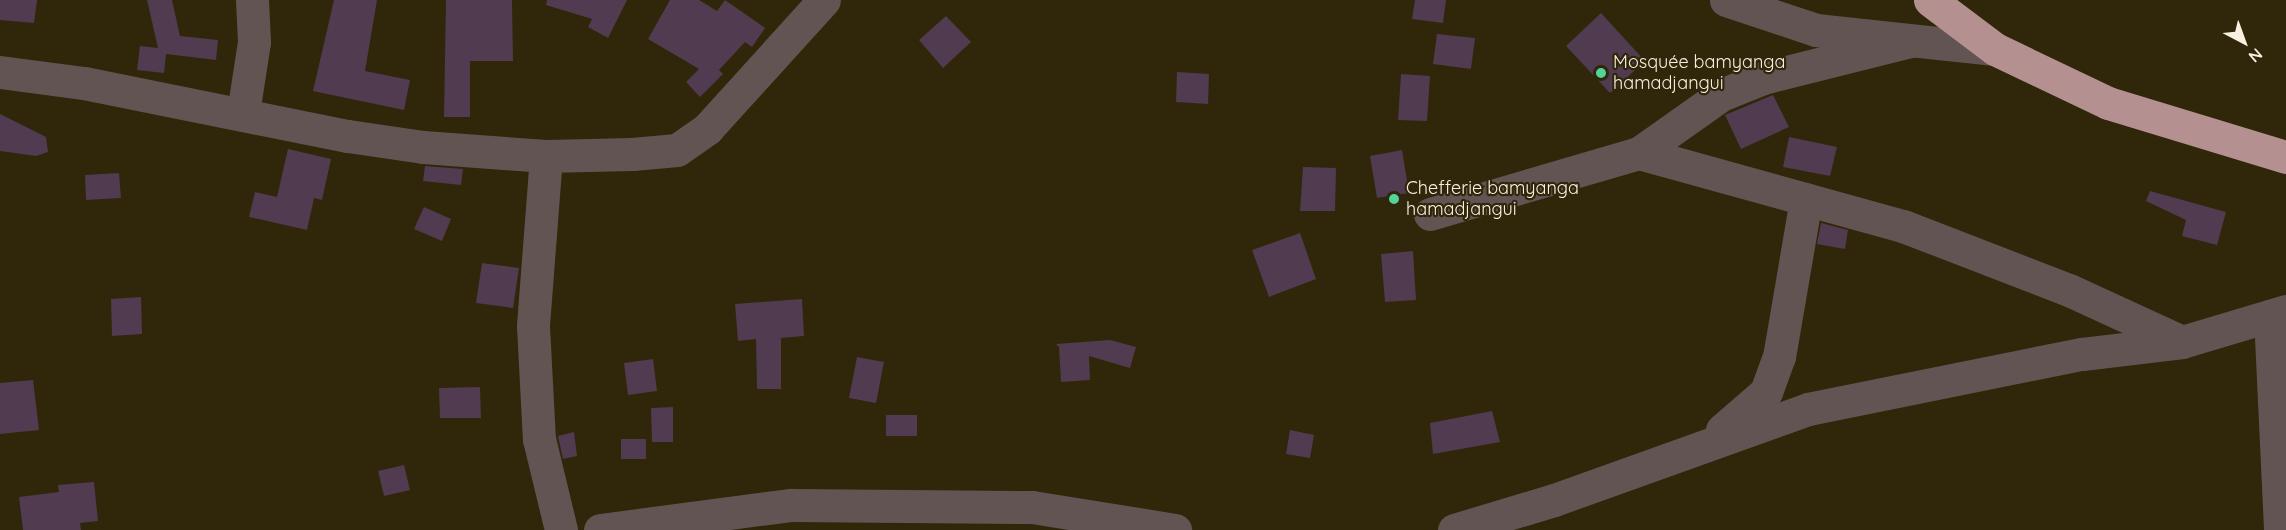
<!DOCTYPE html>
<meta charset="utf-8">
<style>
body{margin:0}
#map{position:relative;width:2286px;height:530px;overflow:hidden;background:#30260a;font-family:Quicksand,sans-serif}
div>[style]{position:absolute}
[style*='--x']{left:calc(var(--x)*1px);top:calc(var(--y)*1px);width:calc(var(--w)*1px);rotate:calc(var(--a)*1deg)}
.building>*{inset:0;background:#503b50}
.minor>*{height:33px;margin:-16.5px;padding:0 16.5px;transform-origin:16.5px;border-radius:16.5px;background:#635454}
.highway>*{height:33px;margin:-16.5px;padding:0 16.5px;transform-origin:16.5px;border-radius:16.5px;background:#b59091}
.dots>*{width:16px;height:16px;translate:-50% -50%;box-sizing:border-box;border:3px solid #30260a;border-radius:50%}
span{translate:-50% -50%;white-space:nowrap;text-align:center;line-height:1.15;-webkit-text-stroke:4.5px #30260a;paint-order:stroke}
.poi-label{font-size:18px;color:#f8f1e1}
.left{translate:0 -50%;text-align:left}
.north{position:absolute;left:2214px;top:12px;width:60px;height:60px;-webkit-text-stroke:4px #30260a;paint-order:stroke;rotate:139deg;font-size:16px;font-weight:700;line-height:24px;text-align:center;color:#f8f1e1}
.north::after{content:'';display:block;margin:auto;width:21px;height:27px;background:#f8f1e1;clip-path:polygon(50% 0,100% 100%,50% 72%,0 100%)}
</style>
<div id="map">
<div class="building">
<div style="clip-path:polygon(0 0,37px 0,34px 23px,0 20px)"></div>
<div style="clip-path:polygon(147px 0,172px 0,180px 36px,218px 40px,216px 60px,166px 54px,164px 73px,137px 70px,140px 46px,158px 48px)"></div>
<div style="clip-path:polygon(334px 0,377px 0,365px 71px,410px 80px,404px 110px,313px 91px)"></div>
<div style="clip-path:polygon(446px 0,512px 0,513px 61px,470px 61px,470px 117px,444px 117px)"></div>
<div style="clip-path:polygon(547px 0,627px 0,608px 38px,588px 27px,592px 19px,546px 5px)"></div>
<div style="clip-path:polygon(670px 0,699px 0,717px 11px,725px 0,765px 28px,752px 47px,745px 42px,719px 70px,723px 74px,700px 97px,686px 82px,699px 69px,648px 39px)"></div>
<div style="clip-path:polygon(1415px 0,1446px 0,1443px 23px,1412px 19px)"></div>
<div style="clip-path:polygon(1601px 13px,1645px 61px,1610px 93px,1566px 46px)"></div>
<div style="clip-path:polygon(946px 16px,971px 42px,943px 68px,919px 40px)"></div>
<div style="clip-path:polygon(1437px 34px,1475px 38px,1471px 69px,1433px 64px)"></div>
<div style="clip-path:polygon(1177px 72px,1209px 74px,1208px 104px,1176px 102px)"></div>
<div style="clip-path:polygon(1401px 74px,1430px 76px,1427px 121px,1398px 120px)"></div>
<div style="clip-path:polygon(1773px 95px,1789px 127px,1741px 149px,1725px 115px)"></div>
<div style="clip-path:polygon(0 114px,46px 137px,48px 152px,36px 156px,0 151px)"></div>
<div style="clip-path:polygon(1789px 137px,1837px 147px,1830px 176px,1783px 167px)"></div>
<div style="clip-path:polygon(288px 149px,331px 159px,322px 200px,314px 198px,307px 230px,249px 217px,255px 192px,277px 197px)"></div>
<div style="clip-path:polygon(1402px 150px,1409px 193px,1377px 198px,1370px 156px)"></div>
<div style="clip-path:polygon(425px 166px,463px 169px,461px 185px,423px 181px)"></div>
<div style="clip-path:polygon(1303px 167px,1336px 168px,1335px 211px,1300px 211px)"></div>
<div style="clip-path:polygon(119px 173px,121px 198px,86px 200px,85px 175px)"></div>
<div style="clip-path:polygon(2150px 191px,2226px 212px,2217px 245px,2182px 236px,2186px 220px,2146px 201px)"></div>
<div style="clip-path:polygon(424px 207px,451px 219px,442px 241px,414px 229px)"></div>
<div style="clip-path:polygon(1821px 223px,1848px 230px,1845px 249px,1817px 244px)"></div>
<div style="clip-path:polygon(1300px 233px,1316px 279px,1269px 297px,1252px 250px)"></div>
<div style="clip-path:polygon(1413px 251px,1416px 300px,1385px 302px,1381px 254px)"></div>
<div style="clip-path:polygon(482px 263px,519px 268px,513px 308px,476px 303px)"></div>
<div style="clip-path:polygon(141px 297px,142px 334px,112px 336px,111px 299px)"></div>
<div style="clip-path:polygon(802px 299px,804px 336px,781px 338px,781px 389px,757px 389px,756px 339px,738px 341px,735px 304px)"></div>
<div style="clip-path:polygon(1110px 340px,1136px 347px,1130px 368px,1089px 356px,1090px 380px,1061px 382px,1059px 347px,1056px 344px)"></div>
<div style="clip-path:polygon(857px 357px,884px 362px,876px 403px,849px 398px)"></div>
<div style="clip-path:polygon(653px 359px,657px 391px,628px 395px,624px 363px)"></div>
<div style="clip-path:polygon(33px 380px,39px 430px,0 434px,0 383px)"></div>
<div style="clip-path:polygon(480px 387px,481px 418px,440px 418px,439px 388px)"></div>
<div style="clip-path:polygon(673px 407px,673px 442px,652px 442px,651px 408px)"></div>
<div style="clip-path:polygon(1492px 411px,1500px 442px,1433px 454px,1430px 423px)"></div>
<div style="clip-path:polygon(886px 415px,917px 415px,917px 436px,886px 436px)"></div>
<div style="clip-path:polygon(1290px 430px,1314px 435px,1310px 458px,1286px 454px)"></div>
<div style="clip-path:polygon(574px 432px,577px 456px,563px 459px,558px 436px)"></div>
<div style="clip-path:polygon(621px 439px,646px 439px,646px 459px,621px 459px)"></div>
<div style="clip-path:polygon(404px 465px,410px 490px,384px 496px,378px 471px)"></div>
<div style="clip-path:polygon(94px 482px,98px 521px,80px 523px,81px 530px,23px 530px,19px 497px,59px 492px,58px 485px)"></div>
</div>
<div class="minor">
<div style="--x:1726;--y:0;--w:95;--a:18.4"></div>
<div style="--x:1816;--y:30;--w:180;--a:6.1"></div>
<div style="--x:0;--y:72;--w:85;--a:7.5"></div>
<div style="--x:84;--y:83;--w:269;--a:11.4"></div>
<div style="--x:348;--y:136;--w:76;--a:8.3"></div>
<div style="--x:423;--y:147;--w:123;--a:4.2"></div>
<div style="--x:546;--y:156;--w:86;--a:-1.3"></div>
<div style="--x:632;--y:154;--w:45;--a:-5.1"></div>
<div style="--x:677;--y:150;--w:37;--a:-35"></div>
<div style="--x:707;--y:129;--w:174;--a:-47.8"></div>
<div style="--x:243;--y:113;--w:72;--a:-81.2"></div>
<div style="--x:254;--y:42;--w:42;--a:-92.7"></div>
<div style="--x:1639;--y:153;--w:274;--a:15.5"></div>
<div style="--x:1903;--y:226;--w:178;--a:21.1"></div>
<div style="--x:2069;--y:290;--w:124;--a:24.7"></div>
<div style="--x:546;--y:156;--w:170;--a:94.4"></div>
<div style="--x:533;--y:326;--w:113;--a:87"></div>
<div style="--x:539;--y:439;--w:94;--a:76.4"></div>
<div style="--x:1430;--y:214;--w:218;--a:-16.3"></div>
<div style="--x:1639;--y:153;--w:100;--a:-35.3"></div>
<div style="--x:1721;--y:95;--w:45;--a:-22"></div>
<div style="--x:1763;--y:78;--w:152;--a:-14.1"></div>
<div style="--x:2270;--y:316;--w:214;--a:87.3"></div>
<div style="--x:1722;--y:430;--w:58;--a:-40.8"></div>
<div style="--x:1766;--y:392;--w:37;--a:-70"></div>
<div style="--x:1779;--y:357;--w:160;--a:-80.3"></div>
<div style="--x:600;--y:530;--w:193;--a:-7.5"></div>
<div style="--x:791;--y:505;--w:241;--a:0.5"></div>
<div style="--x:1032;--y:507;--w:145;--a:9.1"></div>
<div style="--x:1454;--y:530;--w:104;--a:-16.7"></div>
<div style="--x:1554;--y:500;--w:270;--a:-19.7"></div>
<div style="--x:1808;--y:409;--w:279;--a:-11.4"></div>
<div style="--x:2082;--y:354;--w:101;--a:-6.8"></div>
<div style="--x:2182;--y:342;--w:109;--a:-16.6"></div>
</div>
<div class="highway">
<div style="--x:1930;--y:0;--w:81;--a:37"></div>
<div style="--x:1995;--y:49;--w:125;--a:25.5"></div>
<div style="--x:2108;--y:103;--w:186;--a:16.9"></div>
</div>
<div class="dots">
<div style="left:1601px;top:73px;background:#52d397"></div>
<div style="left:1394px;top:199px;background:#52d397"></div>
</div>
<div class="poi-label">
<span class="left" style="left:1613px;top:73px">Mosquée bamyanga<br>hamadjangui</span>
<span class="left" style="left:1406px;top:199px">Chefferie bamyanga<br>hamadjangui</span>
</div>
<div class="north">N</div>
</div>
